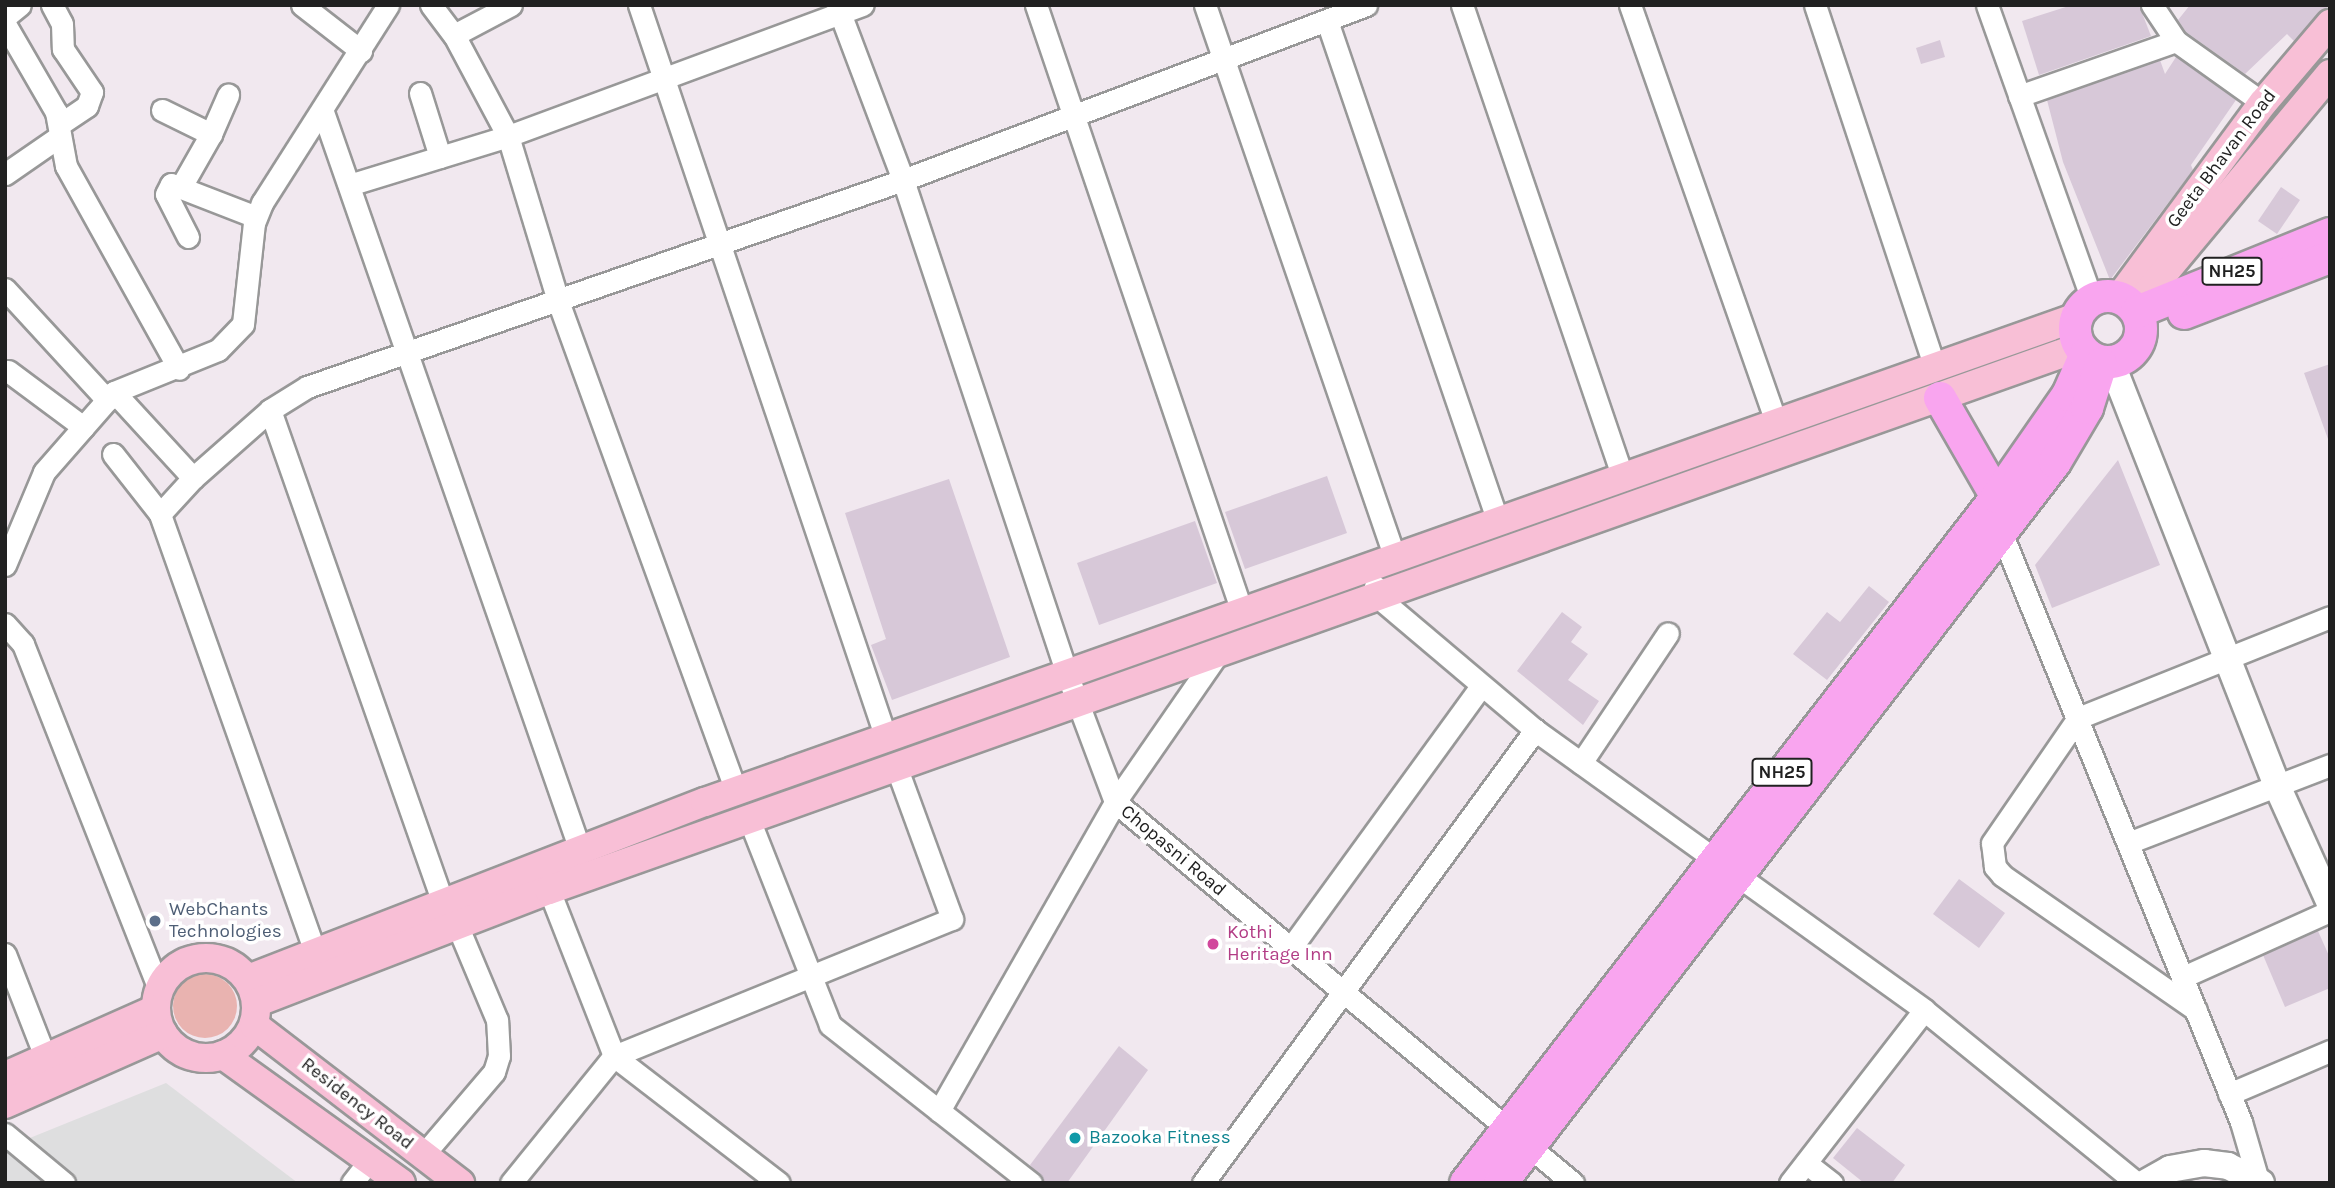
<!DOCTYPE html>
<style>
body{margin:0}
#map{position:relative;width:2335px;height:1188px;overflow:hidden;background:#f1e8ef;font-family:Karla,sans-serif}
div>[style]{position:absolute}
[style*='--x']{left:calc(var(--x)*1px);top:calc(var(--y)*1px);width:calc(var(--w)*1px);rotate:calc(var(--a)*1deg)}
.residential>*{inset:0;background:#dededf}
.grass>*{inset:0;background:#e9b3b0}
.round{border-radius:50%}
.building>*{inset:0;background:#d7c8d8}
.roads{filter:drop-shadow(2px 0 #989898) drop-shadow(-2px 0 #989898) drop-shadow(0 2px #989898) drop-shadow(0 -2px #989898)}
.minor>*{height:21px;margin:-10.5px;padding:0 10.5px;transform-origin:10.5px;border-radius:10.5px;background:#fff}
.tertiary>*{height:26px;margin:-13px;padding:0 13px;transform-origin:13px;border-radius:13px;background:#fff}
.secondary>*{height:28px;margin:-14px;padding:0 14px;transform-origin:14px;border-radius:14px;background:#f8bfd6}
.secondary>.ring{margin:-14px;padding:0;box-sizing:content-box;background:none;border:28px solid #f8bfd6;border-radius:50%}
.primary>*{height:32px;margin:-16px;padding:0 16px;transform-origin:16px;border-radius:16px;background:#f9a5ef}
.primary>.ring{margin:-16px;padding:0;box-sizing:content-box;background:none;border:32px solid #f9a5ef;border-radius:50%}
.dots>*{width:19px;height:19px;translate:-50% -50%;box-sizing:border-box;border:4px solid #fff;border-radius:50%}
span{translate:-50% -50%;white-space:nowrap;text-align:center;line-height:1.15;-webkit-text-stroke:7px #fff;paint-order:stroke}
.shield-label span{padding:2px 5px;background:#fff;border:2px solid;border-radius:5px;-webkit-text-stroke-width:0}
.shield-label{font-size:18px;color:#212121;font-weight:700}
.street-label{font-size:19px;color:#212121}
.service-label{font-size:19px;color:#4e5e75}
.left{translate:0 -50%;text-align:left}
.hotel-label{font-size:19px;color:#b23c85}
.culture-label{font-size:19px;color:#0d838f}
.frame{position:absolute;inset:0;border:7px solid #212121;pointer-events:none}
</style>
<div id="map">
<div class="residential">
<div style="clip-path:polygon(166px 1083px,298px 1183px,5px 1183px,5px 1148px)"></div>
</div>
<div class="grass">
<div class="round" style="left:173px;top:974px;width:64px;height:64px"></div>
</div>
<div class="building">
<div style="clip-path:polygon(2072px 5px,2139px 5px,2151px 36px,2039px 75px,2022px 21px)"></div>
<div style="clip-path:polygon(2190px 5px,2329px 5px,2294px 41px,2287px 34px,2245px 74px,2186px 32px,2178px 20px)"></div>
<div style="clip-path:polygon(1940px 40px,1945px 57px,1921px 64px,1916px 48px)"></div>
<div style="clip-path:polygon(2176px 57px,2236px 100px,2191px 165px,2193px 170px,2110px 280px,2063px 162px,2047px 100px,2160px 60px,2165px 74px)"></div>
<div style="clip-path:polygon(2281px 187px,2300px 200px,2277px 234px,2258px 221px)"></div>
<div style="clip-path:polygon(2330px 364px,2330px 439px,2328px 439px,2304px 373px)"></div>
<div style="clip-path:polygon(2118px 460px,2160px 565px,2052px 608px,2035px 565px)"></div>
<div style="clip-path:polygon(1327px 476px,1347px 533px,1245px 569px,1225px 512px)"></div>
<div style="clip-path:polygon(949px 479px,1010px 657px,892px 700px,871px 645px,886px 639px,845px 513px)"></div>
<div style="clip-path:polygon(1195px 521px,1217px 583px,1099px 625px,1077px 563px)"></div>
<div style="clip-path:polygon(1869px 586px,1889px 602px,1827px 680px,1793px 654px,1827px 612px,1840px 622px)"></div>
<div style="clip-path:polygon(1562px 612px,1582px 627px,1571px 642px,1588px 654px,1568px 680px,1599px 701px,1583px 725px,1517px 671px)"></div>
<div style="clip-path:polygon(1959px 879px,2005px 913px,1979px 948px,1933px 914px)"></div>
<div style="clip-path:polygon(2318px 931px,2330px 958px,2330px 988px,2285px 1007px,2263px 955px)"></div>
<div style="clip-path:polygon(1119px 1046px,1148px 1070px,1067px 1183px,1044px 1183px,1030px 1165px)"></div>
<div style="clip-path:polygon(1857px 1128px,1905px 1165px,1892px 1183px,1864px 1183px,1833px 1158px)"></div>
</div>
<div class="roads">
<div class="minor">
<div style="--x:52;--y:5;--w:21;--a:62"></div>
<div style="--x:62;--y:24;--w:25;--a:88"></div>
<div style="--x:63;--y:49;--w:52;--a:56"></div>
<div style="--x:92;--y:92;--w:15;--a:110"></div>
<div style="--x:87;--y:106;--w:32;--a:146"></div>
<div style="--x:302;--y:5;--w:75;--a:37.9"></div>
<div style="--x:431;--y:5;--w:38;--a:53"></div>
<div style="--x:511;--y:5;--w:64;--a:152.2"></div>
<div style="--x:454;--y:35;--w:115;--a:61.9"></div>
<div style="--x:508;--y:136;--w:172;--a:73.1"></div>
<div style="--x:558;--y:301;--w:521;--a:70.04"></div>
<div style="--x:639;--y:5;--w:773;--a:71.38"></div>
<div style="--x:837;--y:5;--w:187;--a:69.3"></div>
<div style="--x:903;--y:180;--w:521;--a:71.63"></div>
<div style="--x:1067;--y:674;--w:137;--a:69.4"></div>
<div style="--x:1115;--y:802;--w:596;--a:39.76"></div>
<div style="--x:1036;--y:5;--w:641;--a:71.25"></div>
<div style="--x:1205;--y:5;--w:585;--a:71.04"></div>
<div style="--x:1462;--y:5;--w:499;--a:71.2"></div>
<div style="--x:1630;--y:5;--w:443;--a:70.7"></div>
<div style="--x:1815;--y:5;--w:381;--a:71.7"></div>
<div style="--x:1987;--y:5;--w:313;--a:70.4"></div>
<div style="--x:2152;--y:5;--w:43;--a:56.3"></div>
<div style="--x:2176;--y:41;--w:107;--a:35.5"></div>
<div style="--x:5;--y:17;--w:19;--a:-39"></div>
<div style="--x:1327;--y:21;--w:529;--a:71.15"></div>
<div style="--x:5;--y:24;--w:102;--a:59.9"></div>
<div style="--x:56;--y:112;--w:55;--a:79.5"></div>
<div style="--x:66;--y:166;--w:232;--a:60.9"></div>
<div style="--x:420;--y:93;--w:67;--a:72.6"></div>
<div style="--x:2019;--y:96;--w:166;--a:-19.3"></div>
<div style="--x:162;--y:110;--w:55;--a:26.1"></div>
<div style="--x:211;--y:134;--w:59;--a:119.6"></div>
<div style="--x:323;--y:112;--w:781;--a:70.8"></div>
<div style="--x:211;--y:134;--w:43;--a:-66.4"></div>
<div style="--x:5;--y:174;--w:67;--a:-34.6"></div>
<div style="--x:349;--y:185;--w:166;--a:-17.1"></div>
<div style="--x:508;--y:136;--w:378;--a:-20.3"></div>
<div style="--x:188;--y:237;--w:48;--a:-117.1"></div>
<div style="--x:166;--y:194;--w:11;--a:-63"></div>
<div style="--x:171;--y:184;--w:91;--a:21.2"></div>
<div style="--x:5;--y:289;--w:151;--a:47.4"></div>
<div style="--x:8;--y:371;--w:94;--a:36.7"></div>
<div style="--x:114;--y:392;--w:117;--a:47.4"></div>
<div style="--x:270;--y:410;--w:522;--a:70.66"></div>
<div style="--x:113;--y:454;--w:76;--a:51.9"></div>
<div style="--x:2001;--y:532;--w:637;--a:67.86"></div>
<div style="--x:2241;--y:1122;--w:60;--a:73.7"></div>
<div style="--x:5;--y:565;--w:101;--a:-67.2"></div>
<div style="--x:44;--y:472;--w:106;--a:-48.8"></div>
<div style="--x:114;--y:392;--w:112;--a:-22"></div>
<div style="--x:218;--y:350;--w:36;--a:-46"></div>
<div style="--x:243;--y:324;--w:102;--a:-83.8"></div>
<div style="--x:254;--y:223;--w:22;--a:-68"></div>
<div style="--x:262;--y:203;--w:235;--a:-57.5"></div>
<div style="--x:1375;--y:586;--w:13;--a:72"></div>
<div style="--x:1379;--y:598;--w:204;--a:40.2"></div>
<div style="--x:1535;--y:730;--w:479;--a:35.7"></div>
<div style="--x:1924;--y:1010;--w:274;--a:39.1"></div>
<div style="--x:5;--y:624;--w:27;--a:48"></div>
<div style="--x:23;--y:644;--w:372;--a:68.5"></div>
<div style="--x:1581;--y:763;--w:156;--a:-56.2"></div>
<div style="--x:749;--y:819;--w:221;--a:68.5"></div>
<div style="--x:830;--y:1025;--w:256;--a:38.2"></div>
<div style="--x:2128;--y:843;--w:217;--a:-21.1"></div>
<div style="--x:549;--y:890;--w:178;--a:68.6"></div>
<div style="--x:614;--y:1056;--w:208;--a:37.6"></div>
<div style="--x:1290;--y:949;--w:325;--a:-54"></div>
<div style="--x:315;--y:952;--w:465;--a:-109.5"></div>
<div style="--x:160;--y:514;--w:49;--a:-47.5"></div>
<div style="--x:193;--y:478;--w:103;--a:-41.4"></div>
<div style="--x:270;--y:410;--w:44;--a:-31.9"></div>
<div style="--x:307;--y:387;--w:631;--a:-19.15"></div>
<div style="--x:903;--y:180;--w:495;--a:-20.7"></div>
<div style="--x:5;--y:954;--w:113;--a:68.7"></div>
<div style="--x:2183;--y:977;--w:161;--a:-24.2"></div>
<div style="--x:2196;--y:1010;--w:236;--a:-145.2"></div>
<div style="--x:2002;--y:875;--w:11;--a:-131"></div>
<div style="--x:1995;--y:867;--w:24;--a:-97"></div>
<div style="--x:1992;--y:843;--w:152;--a:-55.5"></div>
<div style="--x:2078;--y:718;--w:271;--a:-21.8"></div>
<div style="--x:2229;--y:1094;--w:110;--a:-23.1"></div>
<div style="--x:939;--y:1111;--w:356;--a:-60.3"></div>
<div style="--x:1115;--y:802;--w:183;--a:-55.3"></div>
<div style="--x:5;--y:1134;--w:77;--a:39.7"></div>
<div style="--x:423;--y:1155;--w:109;--a:-49.5"></div>
<div style="--x:494;--y:1072;--w:17;--a:-73"></div>
<div style="--x:499;--y:1056;--w:36;--a:-93"></div>
<div style="--x:497;--y:1020;--w:103;--a:-112.8"></div>
<div style="--x:1806;--y:1163;--w:33;--a:38"></div>
<div style="--x:352;--y:1183;--w:31;--a:-52"></div>
<div style="--x:511;--y:1183;--w:164;--a:-51"></div>
<div style="--x:614;--y:1056;--w:365;--a:-22.1"></div>
<div style="--x:952;--y:919;--w:163;--a:-110.1"></div>
<div style="--x:1203;--y:1183;--w:562;--a:-53.76"></div>
<div style="--x:1790;--y:1183;--w:219;--a:-52.2"></div>
</div>
<div class="tertiary">
<div style="--x:2111;--y:362;--w:458;--a:68.6"></div>
<div style="--x:2278;--y:788;--w:126;--a:65.7"></div>
<div style="--x:2145;--y:1183;--w:29;--a:-29"></div>
<div style="--x:2170;--y:1169;--w:35;--a:-10"></div>
<div style="--x:2204;--y:1163;--w:24;--a:7"></div>
<div style="--x:2228;--y:1166;--w:37;--a:27"></div>
</div>
<div class="secondary">
<div style="--x:2119;--y:298;--w:242;--a:-53.6"></div>
<div style="--x:2263;--y:103;--w:104;--a:-49.7"></div>
<div style="--x:2134;--y:309;--w:306;--a:-50.2"></div>
<div class="ring" style="left:156px;top:958px;width:72px;height:72px"></div>
<div style="--x:248;--y:979;--w:490;--a:-21.2"></div>
<div style="--x:705;--y:802;--w:1455;--a:-19.47"></div>
<div style="--x:258;--y:1002;--w:312;--a:-21.1"></div>
<div style="--x:549;--y:890;--w:1624;--a:-19.53"></div>
<div style="--x:254;--y:1025;--w:260;--a:37.5"></div>
<div style="--x:223;--y:1055;--w:219;--a:35.7"></div>
<div style="--x:5;--y:1076;--w:165;--a:-23.9"></div>
<div style="--x:5;--y:1104;--w:173;--a:-23.9"></div>
</div>
<div class="primary">
<div class="ring" style="left:2075px;top:296px;width:34px;height:34px"></div>
<div style="--x:2137;--y:312;--w:208;--a:-22"></div>
<div style="--x:2184;--y:313;--w:156;--a:-21"></div>
<div style="--x:1940;--y:398;--w:114;--a:60.1"></div>
<div style="--x:1466;--y:1183;--w:868;--a:-52.26"></div>
<div style="--x:1997;--y:497;--w:124;--a:-55.2"></div>
<div style="--x:2068;--y:395;--w:45;--a:-66.3"></div>
<div style="--x:1501;--y:1183;--w:909;--a:-52.46"></div>
<div style="--x:2055;--y:462;--w:63;--a:-59.3"></div>
<div style="--x:2087;--y:408;--w:46;--a:-72.3"></div>
</div>
</div>
<div class="dots">
<div style="left:155px;top:921px;background:#5c6f8a"></div>
<div style="left:1213px;top:944px;background:#d1479c"></div>
<div style="left:1075px;top:1138px;background:#0f9aa8"></div>
</div>
<div class="shield-label">
<span style="left:2232px;top:271px">NH25</span>
<span style="left:1782px;top:772px">NH25</span>
</div>
<div class="street-label">
<span style="left:2222px;top:159px;rotate:-53deg">Geeta Bhavan Road</span>
<span style="left:1173px;top:851px;rotate:40deg">Chopasni Road</span>
<span style="left:357px;top:1104px;rotate:38deg">Residency Road</span>
</div>
<div class="service-label">
<span class="left" style="left:169px;top:921px">WebChants<br>Technologies</span>
</div>
<div class="hotel-label">
<span class="left" style="left:1227px;top:944px">Kothi<br>Heritage Inn</span>
</div>
<div class="culture-label">
<span class="left" style="left:1089px;top:1138px">Bazooka Fitness</span>
</div>
<div class="frame"></div>
</div>
